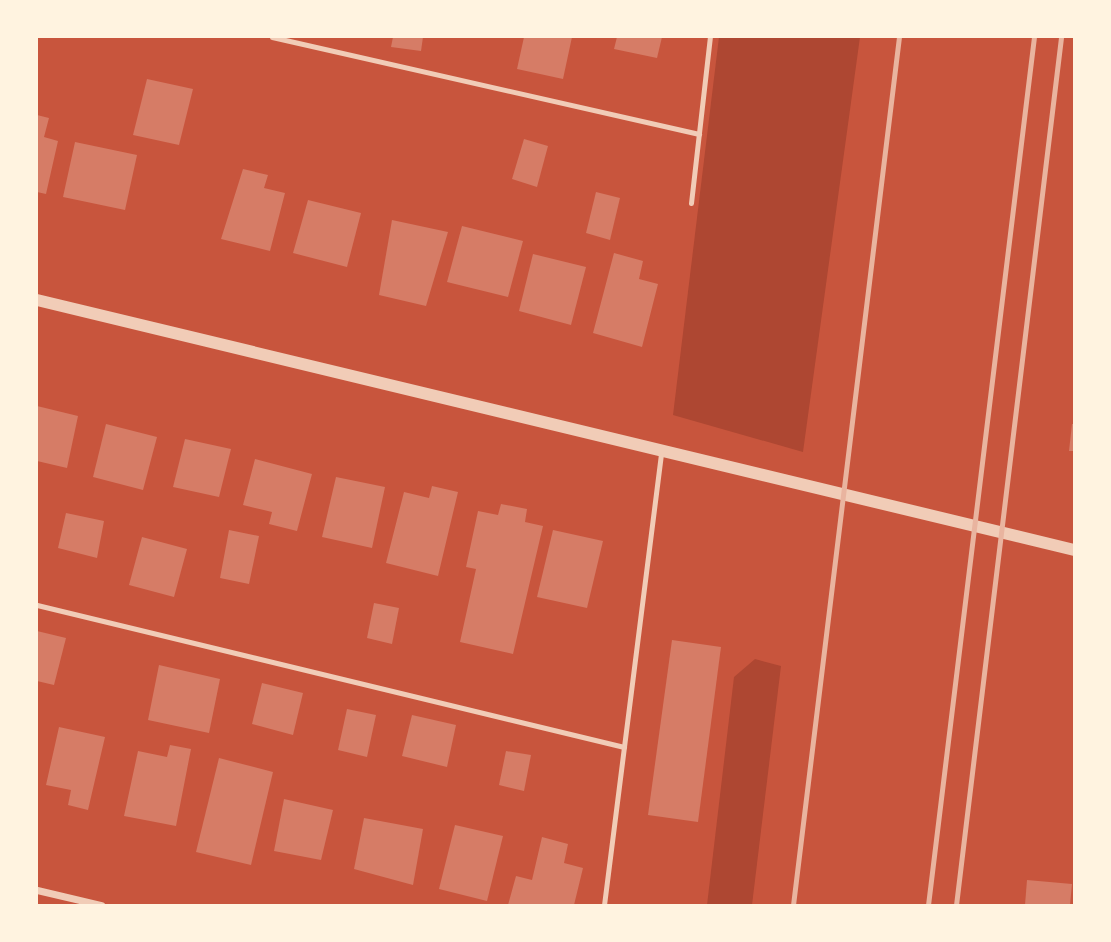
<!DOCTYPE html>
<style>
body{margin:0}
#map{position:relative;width:1111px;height:942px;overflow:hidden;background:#c8553d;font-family:"Varela Round",sans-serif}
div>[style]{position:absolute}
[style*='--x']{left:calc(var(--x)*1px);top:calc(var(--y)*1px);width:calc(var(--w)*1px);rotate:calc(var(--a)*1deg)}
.green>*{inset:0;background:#ae4732}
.building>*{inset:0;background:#d67c66}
.service>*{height:5px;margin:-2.5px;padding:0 2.5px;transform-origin:2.5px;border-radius:2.5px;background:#f1ccb7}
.minor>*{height:7px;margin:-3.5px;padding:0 3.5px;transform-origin:3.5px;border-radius:3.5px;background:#f1ccb7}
.tertiary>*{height:12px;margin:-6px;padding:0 6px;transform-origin:6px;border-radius:6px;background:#f1ccb7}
.rail>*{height:5px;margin:-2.5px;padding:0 2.5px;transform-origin:2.5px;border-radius:2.5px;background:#e9b49f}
span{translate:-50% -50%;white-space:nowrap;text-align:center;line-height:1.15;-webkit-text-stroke:6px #fff3e0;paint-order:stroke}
.frame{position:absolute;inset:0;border:38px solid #fff3e0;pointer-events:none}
</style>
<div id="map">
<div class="green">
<div style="clip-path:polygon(719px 37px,860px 37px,803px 452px,673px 415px)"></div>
<div style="clip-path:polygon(755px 659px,781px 666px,752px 905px,707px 905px,734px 677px)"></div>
</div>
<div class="building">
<div style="clip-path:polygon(393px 37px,423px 37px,421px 51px,391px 47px)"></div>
<div style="clip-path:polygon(524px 37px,572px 37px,563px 79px,517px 69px)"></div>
<div style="clip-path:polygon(617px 37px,662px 37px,657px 58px,614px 49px)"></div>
<div style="clip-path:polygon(147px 79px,193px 89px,179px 145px,133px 135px)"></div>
<div style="clip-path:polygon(37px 115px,49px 118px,44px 137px,58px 141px,46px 194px,37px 192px)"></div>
<div style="clip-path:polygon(524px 139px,548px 146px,537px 187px,512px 179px)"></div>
<div style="clip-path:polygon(75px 142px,137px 155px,125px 210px,63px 197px)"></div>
<div style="clip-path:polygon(243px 169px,268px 175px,264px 188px,285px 193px,270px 251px,221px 239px)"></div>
<div style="clip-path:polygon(596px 192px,620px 198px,610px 240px,586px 233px)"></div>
<div style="clip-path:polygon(308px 200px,361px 213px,347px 267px,293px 253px)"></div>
<div style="clip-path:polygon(392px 220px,448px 232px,426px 306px,379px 295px)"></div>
<div style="clip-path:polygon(462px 226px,523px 241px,508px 297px,447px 282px)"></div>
<div style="clip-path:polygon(614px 253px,643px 261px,639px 279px,658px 284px,642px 347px,593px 333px)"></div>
<div style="clip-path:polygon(533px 254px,586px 267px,571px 325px,519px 311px)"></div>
<div style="clip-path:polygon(37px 406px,78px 416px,67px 468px,37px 461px)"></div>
<div style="clip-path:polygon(106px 424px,157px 437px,143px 490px,93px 477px)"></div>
<div style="clip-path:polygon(1072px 424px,1074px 424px,1074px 451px,1069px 451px)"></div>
<div style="clip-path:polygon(185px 439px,231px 449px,219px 497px,173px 487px)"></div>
<div style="clip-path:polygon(255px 459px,312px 474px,297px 531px,269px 524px,272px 512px,243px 505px)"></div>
<div style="clip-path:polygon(336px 477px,385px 487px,372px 548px,322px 537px)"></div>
<div style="clip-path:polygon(432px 486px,458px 492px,438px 576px,386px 563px,404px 492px,429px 498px)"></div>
<div style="clip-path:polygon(501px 504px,527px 509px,525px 522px,543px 526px,513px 654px,460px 642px,476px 569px,466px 567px,478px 511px,498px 515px)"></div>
<div style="clip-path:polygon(66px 513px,104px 521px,97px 558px,58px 548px)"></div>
<div style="clip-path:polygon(229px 530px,259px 536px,249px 584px,220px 578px)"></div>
<div style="clip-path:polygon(553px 530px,603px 541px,587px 608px,537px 597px)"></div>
<div style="clip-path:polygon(142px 537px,187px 549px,174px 597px,129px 585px)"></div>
<div style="clip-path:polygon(374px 603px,399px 608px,392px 644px,367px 638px)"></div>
<div style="clip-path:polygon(37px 631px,66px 638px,54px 685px,37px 681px)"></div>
<div style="clip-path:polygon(672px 640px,721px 647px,698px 822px,648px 815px)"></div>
<div style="clip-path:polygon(159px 665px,220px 679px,209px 733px,148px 720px)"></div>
<div style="clip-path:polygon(262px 683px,303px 693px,293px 735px,252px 724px)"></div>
<div style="clip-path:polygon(347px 709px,376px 715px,367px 757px,338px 750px)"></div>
<div style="clip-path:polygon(412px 715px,456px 725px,447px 767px,402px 756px)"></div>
<div style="clip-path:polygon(59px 727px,105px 737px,88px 810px,68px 805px,71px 790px,46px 785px)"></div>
<div style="clip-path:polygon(170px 745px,191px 749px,176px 826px,124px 816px,138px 751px,167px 757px)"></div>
<div style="clip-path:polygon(506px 751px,531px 755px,524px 791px,499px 785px)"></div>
<div style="clip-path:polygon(219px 758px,273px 772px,251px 865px,196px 852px)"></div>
<div style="clip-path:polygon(284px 799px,333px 810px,321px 860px,274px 851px)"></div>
<div style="clip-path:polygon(364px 818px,423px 829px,413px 885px,354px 869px)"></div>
<div style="clip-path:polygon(455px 825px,503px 836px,487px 901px,439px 889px)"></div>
<div style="clip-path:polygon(542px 837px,568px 844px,564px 863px,583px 868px,574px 905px,508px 905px,516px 876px,532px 880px)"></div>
<div style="clip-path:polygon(1027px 880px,1072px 884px,1070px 905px,1025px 905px)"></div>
</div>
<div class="service">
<div style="--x:272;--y:37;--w:438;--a:12.8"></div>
<div style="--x:691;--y:203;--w:167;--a:-83.5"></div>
<div style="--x:37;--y:605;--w:604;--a:13.6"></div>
<div style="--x:604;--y:905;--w:458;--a:-82.8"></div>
</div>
<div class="minor">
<div style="--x:37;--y:890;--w:66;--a:13.2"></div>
</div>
<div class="tertiary">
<div style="--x:37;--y:300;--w:1067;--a:13.55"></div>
</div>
<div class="rail">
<div style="--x:793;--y:905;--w:874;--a:-83.04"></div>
<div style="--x:928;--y:905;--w:874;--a:-83.04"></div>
<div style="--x:956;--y:905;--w:874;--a:-83.1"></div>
</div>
<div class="frame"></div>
</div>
